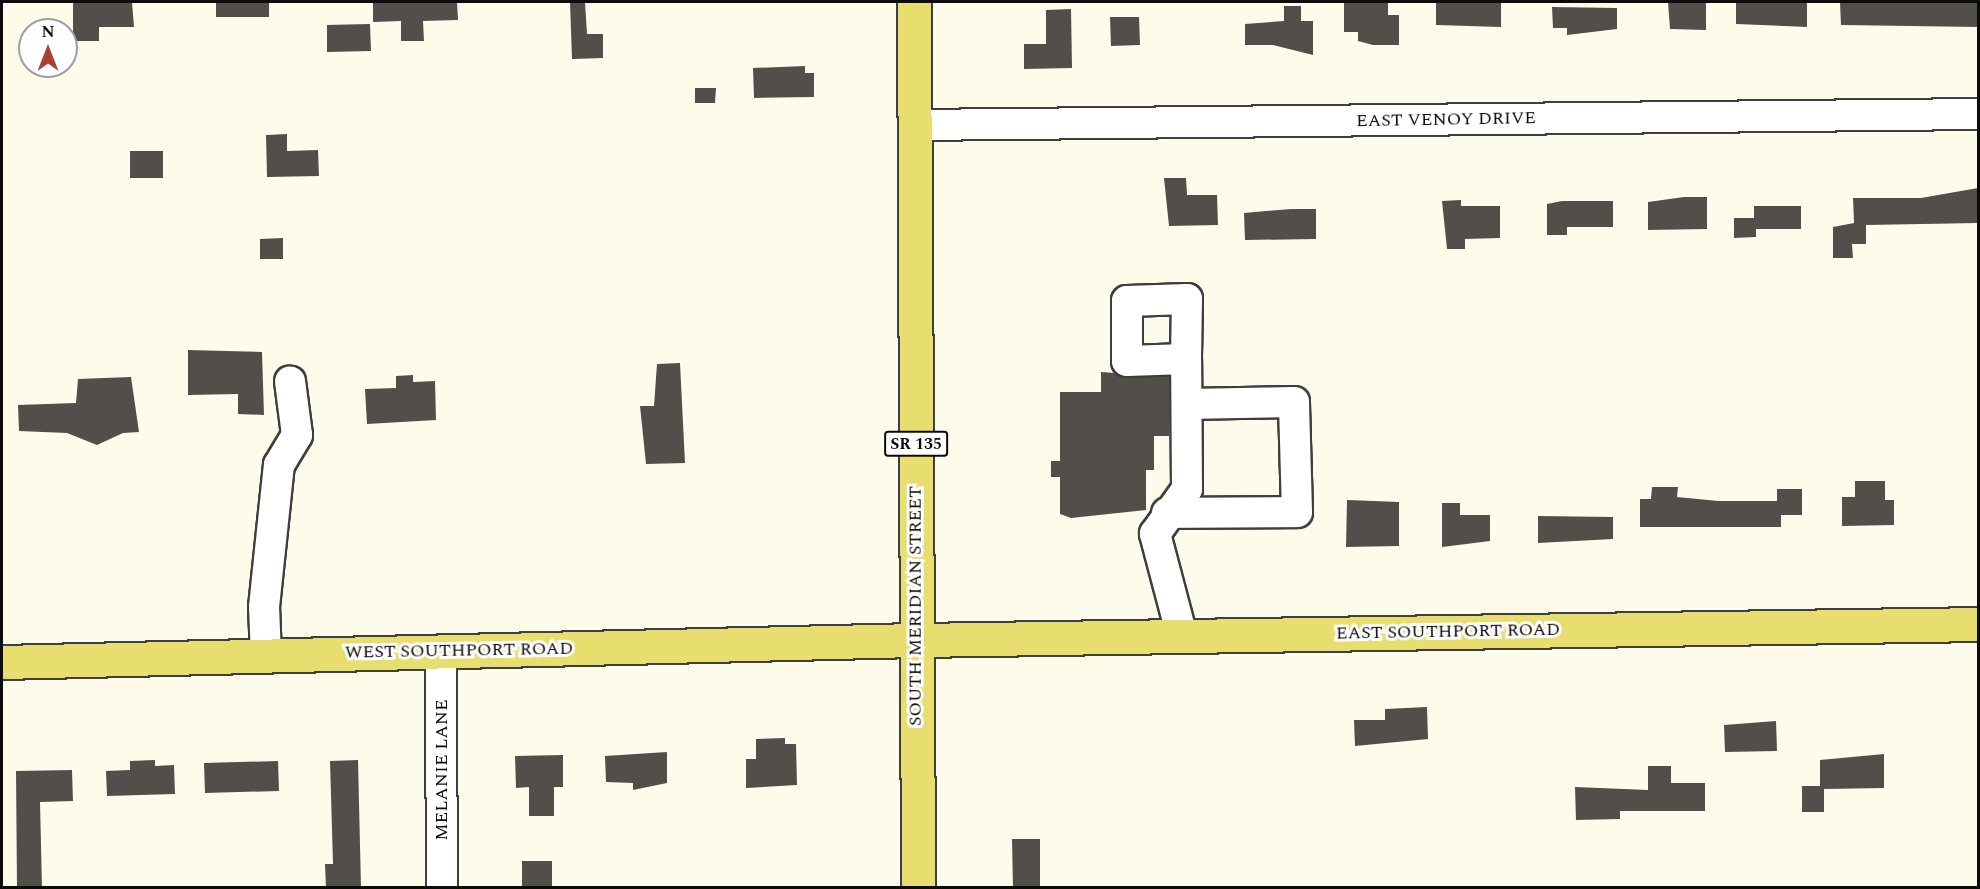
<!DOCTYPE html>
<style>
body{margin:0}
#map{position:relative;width:1980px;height:889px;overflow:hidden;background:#fdfceb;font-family:Spectral,serif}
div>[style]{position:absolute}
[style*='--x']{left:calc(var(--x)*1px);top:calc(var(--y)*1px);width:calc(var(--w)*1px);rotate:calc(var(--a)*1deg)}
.building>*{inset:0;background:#524e49}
.roads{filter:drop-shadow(2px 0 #3e3e3e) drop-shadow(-2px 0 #3e3e3e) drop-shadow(0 2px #3e3e3e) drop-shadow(0 -2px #3e3e3e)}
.minor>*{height:30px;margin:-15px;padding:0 15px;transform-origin:15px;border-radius:15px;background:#fff}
.major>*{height:33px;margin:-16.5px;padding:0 16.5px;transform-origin:16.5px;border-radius:16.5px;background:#e8dd6f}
span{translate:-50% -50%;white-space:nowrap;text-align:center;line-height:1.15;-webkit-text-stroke:6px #fff;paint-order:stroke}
.shield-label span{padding:2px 4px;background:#fff;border:2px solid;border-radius:4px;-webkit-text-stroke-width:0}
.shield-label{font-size:16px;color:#0b0b0b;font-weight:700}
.street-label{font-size:18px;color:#0b0b0b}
.frame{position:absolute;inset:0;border:3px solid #0b0b0b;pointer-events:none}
.north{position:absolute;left:18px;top:18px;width:60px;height:60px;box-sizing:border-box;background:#fff;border:2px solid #9d9d9d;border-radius:50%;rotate:0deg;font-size:16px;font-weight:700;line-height:24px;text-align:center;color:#0b0b0b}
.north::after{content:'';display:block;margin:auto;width:21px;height:27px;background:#aa4034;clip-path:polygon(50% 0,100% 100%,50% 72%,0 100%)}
</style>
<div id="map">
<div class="building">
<div style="clip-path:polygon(73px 2px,132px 2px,134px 27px,99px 27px,99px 41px,73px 41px)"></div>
<div style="clip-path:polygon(216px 2px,269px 2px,269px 17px,216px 17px)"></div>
<div style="clip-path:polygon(373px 2px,457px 2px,458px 20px,423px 21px,424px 41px,401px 41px,401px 21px,373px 22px)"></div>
<div style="clip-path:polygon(570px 2px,585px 2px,587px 34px,603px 34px,603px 58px,572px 59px)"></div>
<div style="clip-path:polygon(1344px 2px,1388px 2px,1388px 15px,1399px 15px,1399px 45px,1373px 45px,1358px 41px,1358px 32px,1344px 32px)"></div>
<div style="clip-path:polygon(1436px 2px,1501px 2px,1501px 27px,1436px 25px)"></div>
<div style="clip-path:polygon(1668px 2px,1706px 2px,1706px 30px,1670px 29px)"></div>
<div style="clip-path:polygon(1736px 2px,1807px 2px,1807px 27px,1736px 24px)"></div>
<div style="clip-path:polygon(1840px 2px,1978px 2px,1978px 27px,1841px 25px)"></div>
<div style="clip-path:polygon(1284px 6px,1301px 6px,1301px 21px,1313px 21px,1313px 55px,1273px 45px,1245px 45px,1245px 24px,1284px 21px)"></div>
<div style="clip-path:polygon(1552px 7px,1617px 8px,1617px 29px,1567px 35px,1567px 28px,1553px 28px)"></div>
<div style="clip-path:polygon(1071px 9px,1072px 68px,1024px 69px,1024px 44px,1046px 44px,1046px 10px)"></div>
<div style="clip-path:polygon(1110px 17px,1139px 17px,1140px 45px,1111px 46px)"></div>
<div style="clip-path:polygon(370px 24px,371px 51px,327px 52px,327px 25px)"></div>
<div style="clip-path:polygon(805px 66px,805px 73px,814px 73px,814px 97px,754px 98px,753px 68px)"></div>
<div style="clip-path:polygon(695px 88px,716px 88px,715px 103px,695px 103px)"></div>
<div style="clip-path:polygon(287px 134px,287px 151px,318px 150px,319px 176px,267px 177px,266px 135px)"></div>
<div style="clip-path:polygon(130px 151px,163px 151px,163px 178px,130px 178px)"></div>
<div style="clip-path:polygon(1164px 178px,1186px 178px,1187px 195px,1217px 195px,1218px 225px,1169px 226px)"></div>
<div style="clip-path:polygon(1978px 188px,1978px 223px,1866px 225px,1866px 244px,1852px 244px,1853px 258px,1833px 258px,1833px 227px,1854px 223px,1853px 198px,1921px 198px)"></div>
<div style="clip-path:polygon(1684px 197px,1707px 197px,1707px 229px,1648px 230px,1648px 202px)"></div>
<div style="clip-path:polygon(1461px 200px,1461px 206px,1500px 206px,1500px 238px,1465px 239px,1465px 249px,1447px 249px,1442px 201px)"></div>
<div style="clip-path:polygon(1562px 201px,1613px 201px,1613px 227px,1567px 227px,1567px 235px,1547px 235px,1547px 204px)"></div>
<div style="clip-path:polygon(1754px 206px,1801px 206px,1801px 229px,1756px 229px,1756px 237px,1734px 238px,1734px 218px,1754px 218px)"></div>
<div style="clip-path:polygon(1291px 209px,1316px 209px,1316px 239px,1245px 240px,1244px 213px)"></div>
<div style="clip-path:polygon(283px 238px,283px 259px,260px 259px,260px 239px)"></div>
<div style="clip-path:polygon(188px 350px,262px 352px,264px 415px,238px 414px,238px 394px,188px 395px)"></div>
<div style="clip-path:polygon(680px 363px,685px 463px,646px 464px,640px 406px,654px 406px,657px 364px)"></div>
<div style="clip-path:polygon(1101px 372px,1169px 377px,1169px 436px,1154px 436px,1154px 470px,1146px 470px,1146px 510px,1071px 518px,1060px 514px,1060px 477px,1051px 477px,1051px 461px,1060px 461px,1060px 392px,1101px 392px)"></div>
<div style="clip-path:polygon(413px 375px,413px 382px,435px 381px,436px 420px,367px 424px,365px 389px,396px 388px,396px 376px)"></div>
<div style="clip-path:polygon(131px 377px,139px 432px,123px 433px,97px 445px,67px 433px,19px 431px,18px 405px,76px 403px,78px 379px)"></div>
<div style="clip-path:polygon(1855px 481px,1885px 481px,1885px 500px,1894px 500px,1894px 525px,1842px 526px,1842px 497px,1855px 497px)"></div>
<div style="clip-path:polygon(1652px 487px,1678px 487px,1677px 497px,1718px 501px,1777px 501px,1777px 489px,1802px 489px,1802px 515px,1781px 515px,1781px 527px,1640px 527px,1640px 499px,1651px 499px)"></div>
<div style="clip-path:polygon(1347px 500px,1399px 502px,1399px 546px,1346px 547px)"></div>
<div style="clip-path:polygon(1442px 503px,1460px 503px,1460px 515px,1490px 515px,1490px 541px,1442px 547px)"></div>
<div style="clip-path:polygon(1538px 516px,1613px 517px,1613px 539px,1538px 543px)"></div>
<div style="clip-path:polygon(1427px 707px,1428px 739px,1355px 746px,1354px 720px,1385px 720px,1385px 709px)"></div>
<div style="clip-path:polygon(1776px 721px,1777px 751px,1725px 752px,1724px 725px)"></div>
<div style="clip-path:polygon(785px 738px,785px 744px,796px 744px,797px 785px,746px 788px,746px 759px,756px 759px,756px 739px)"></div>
<div style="clip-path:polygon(667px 752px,667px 783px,633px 790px,633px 783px,606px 782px,605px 756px)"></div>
<div style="clip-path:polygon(1884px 754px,1884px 788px,1824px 789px,1824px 812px,1802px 812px,1802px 786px,1820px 786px,1820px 760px)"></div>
<div style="clip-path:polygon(563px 755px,563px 787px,554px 787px,554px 816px,529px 816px,529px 787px,516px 788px,515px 756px)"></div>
<div style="clip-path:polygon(155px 760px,155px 766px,174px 765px,175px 794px,107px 796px,106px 771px,130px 770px,130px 761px)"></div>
<div style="clip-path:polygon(358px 760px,361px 888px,326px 888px,325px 864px,333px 864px,330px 761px)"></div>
<div style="clip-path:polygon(278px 761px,279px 791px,205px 793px,204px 763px)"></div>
<div style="clip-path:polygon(1648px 766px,1671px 766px,1671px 783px,1705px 783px,1705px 811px,1620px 811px,1620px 819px,1576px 820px,1575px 787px,1648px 790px)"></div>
<div style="clip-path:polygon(72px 770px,73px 801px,40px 802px,42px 888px,17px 888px,16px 771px)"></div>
<div style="clip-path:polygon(1012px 839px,1040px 839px,1040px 888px,1013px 888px)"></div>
<div style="clip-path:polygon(522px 861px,552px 861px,552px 888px,522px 888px)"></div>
</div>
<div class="roads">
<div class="minor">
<div style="--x:914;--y:125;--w:1064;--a:-0.59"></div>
<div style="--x:1167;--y:513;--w:130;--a:-0.4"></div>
<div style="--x:1297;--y:512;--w:110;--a:-91.6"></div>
<div style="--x:1294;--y:402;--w:107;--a:178.9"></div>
<div style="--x:1182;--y:636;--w:106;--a:-104.8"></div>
<div style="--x:1155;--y:534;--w:55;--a:-54.6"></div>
<div style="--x:1187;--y:489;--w:130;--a:-90.4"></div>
<div style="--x:1186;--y:359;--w:59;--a:178.1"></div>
<div style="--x:1127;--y:361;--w:60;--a:-90"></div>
<div style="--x:1127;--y:301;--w:60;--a:-1.9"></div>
<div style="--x:1187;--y:299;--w:60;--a:91"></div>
<div style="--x:441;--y:652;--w:236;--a:89.8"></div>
<div style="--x:266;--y:656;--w:49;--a:-92.3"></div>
<div style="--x:264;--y:607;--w:143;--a:-84"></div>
<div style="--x:279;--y:465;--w:35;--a:-59"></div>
<div style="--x:297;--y:435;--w:54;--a:-97.4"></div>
</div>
<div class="major">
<div style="--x:914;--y:2;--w:886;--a:89.74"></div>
<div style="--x:2;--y:662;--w:915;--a:-1.38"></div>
<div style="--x:917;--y:640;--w:1061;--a:-0.86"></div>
</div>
</div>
<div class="shield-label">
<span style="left:916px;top:444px">SR 135</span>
</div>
<div class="street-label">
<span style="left:1446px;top:120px;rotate:-1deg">EAST VENOY DRIVE</span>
<span style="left:916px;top:606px;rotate:-90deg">SOUTH MERIDIAN STREET</span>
<span style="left:1448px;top:632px;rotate:-1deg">EAST SOUTHPORT ROAD</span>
<span style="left:459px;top:651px;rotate:-1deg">WEST SOUTHPORT ROAD</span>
<span style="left:442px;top:770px;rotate:-90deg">MELANIE LANE</span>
</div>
<div class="frame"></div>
<div class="north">N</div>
</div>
